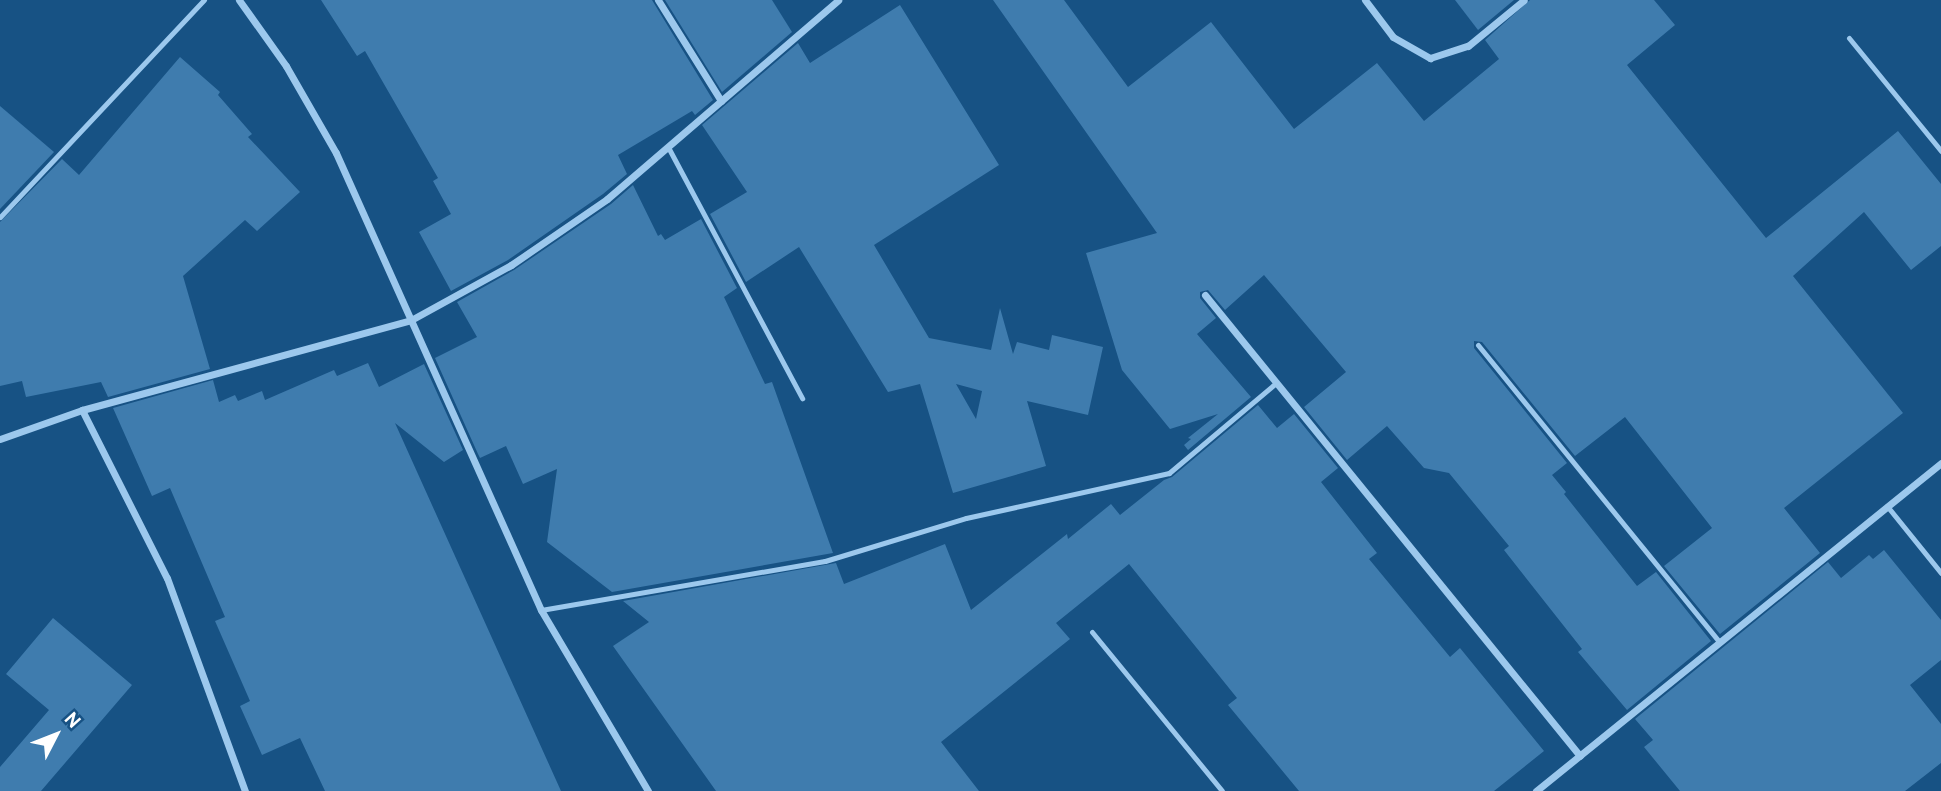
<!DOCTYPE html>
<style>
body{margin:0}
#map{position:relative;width:1941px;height:791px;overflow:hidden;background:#175284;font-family:Overpass,sans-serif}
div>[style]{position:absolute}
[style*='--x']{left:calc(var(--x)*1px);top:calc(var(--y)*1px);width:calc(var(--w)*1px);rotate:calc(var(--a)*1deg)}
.building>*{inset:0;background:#3f7cae}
.service>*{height:5px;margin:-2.5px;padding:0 2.5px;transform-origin:2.5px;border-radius:2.5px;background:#9cc8ed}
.minor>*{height:7px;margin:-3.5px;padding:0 3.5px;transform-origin:3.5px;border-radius:3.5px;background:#9cc8ed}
span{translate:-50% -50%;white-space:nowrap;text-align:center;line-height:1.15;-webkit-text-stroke:5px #175284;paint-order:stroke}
.north{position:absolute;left:21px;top:700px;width:70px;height:70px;-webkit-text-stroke:5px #175284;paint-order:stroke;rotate:48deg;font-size:19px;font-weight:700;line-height:28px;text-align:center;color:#fff}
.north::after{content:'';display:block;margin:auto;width:24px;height:32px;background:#fff;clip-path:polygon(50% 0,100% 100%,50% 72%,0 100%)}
</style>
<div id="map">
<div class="building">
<div style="clip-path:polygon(321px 0,652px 0,713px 100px,695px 115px,692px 111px,618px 155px,627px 174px,603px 194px,508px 260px,451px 291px,419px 232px,451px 214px,433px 181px,438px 178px,365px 51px,357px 56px)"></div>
<div style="clip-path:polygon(665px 0,772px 0,792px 32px,722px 92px)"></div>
<div style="clip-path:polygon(993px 0,1064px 0,1128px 87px,1211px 22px,1294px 129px,1377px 63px,1424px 121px,1499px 59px,1485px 40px,1530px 0,1654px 0,1675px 25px,1627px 65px,1766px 238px,1898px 131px,1941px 184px,1941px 246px,1911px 270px,1864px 212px,1793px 276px,1903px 413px,1784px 508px,1820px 553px,1720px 634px,1664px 566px,1712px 528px,1625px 417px,1575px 456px,1482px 342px,1474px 341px,1474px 348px,1567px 463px,1552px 475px,1566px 492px,1564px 494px,1637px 586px,1656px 572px,1711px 641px,1627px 710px,1578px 652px,1582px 649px,1504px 550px,1509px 546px,1449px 473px,1424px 468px,1387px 426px,1347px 460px,1304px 407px,1346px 372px,1264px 275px,1225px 310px,1208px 290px,1200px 292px,1200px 298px,1216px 318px,1197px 334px,1251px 397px,1188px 450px,1184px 445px,1191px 439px,1188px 438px,1218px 414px,1170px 429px,1122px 370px,1086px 253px,1157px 233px)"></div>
<div style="clip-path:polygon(1455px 0,1514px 0,1478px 30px)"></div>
<div style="clip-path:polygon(evenodd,900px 5px,999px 165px,874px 245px,929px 338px,991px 350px,1000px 308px,1013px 354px,1017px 342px,1049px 350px,1052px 335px,1103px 347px,1088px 415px,1027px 401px,1046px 466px,953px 493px,920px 384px,888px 392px,799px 247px,746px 282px,710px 214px,747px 192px,702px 125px,798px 43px,810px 63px,900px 5px,956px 384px,982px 391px,976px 419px,956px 384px)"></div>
<div style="clip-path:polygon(180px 57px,220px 92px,218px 95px,252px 134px,248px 137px,300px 192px,257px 231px,245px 220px,183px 276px,210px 369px,108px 397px,101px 382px,26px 397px,22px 381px,0 386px,0 222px,62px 159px,79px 175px)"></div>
<div style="clip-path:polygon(0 106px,54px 152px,0 209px)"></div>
<div style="clip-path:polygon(633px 185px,658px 236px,661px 234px,665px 240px,701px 219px,737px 288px,724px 297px,765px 384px,772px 382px,833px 553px,612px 592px,547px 542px,557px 469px,523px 484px,506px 446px,480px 458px,478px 454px,435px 358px,477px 337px,457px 302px,514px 270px,611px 204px)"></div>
<div style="clip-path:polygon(368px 363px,379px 387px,424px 364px,463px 450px,444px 462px,395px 423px,561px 791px,325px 791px,300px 738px,262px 755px,240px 706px,250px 701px,215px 621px,225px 617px,170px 488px,152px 496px,113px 408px,213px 380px,219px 402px,235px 395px,238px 401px,262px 391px,265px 400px,334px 370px,337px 376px)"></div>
<div style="clip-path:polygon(1258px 405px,1277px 428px,1294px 414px,1338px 468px,1321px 482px,1377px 553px,1369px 559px,1450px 657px,1460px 648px,1544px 751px,1494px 791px,1299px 791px,1228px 705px,1237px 698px,1129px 564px,1056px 623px,1070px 639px,941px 742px,979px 791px,716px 791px,613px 646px,649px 622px,623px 601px,836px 563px,844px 584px,945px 544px,971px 610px,1067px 534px,1068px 539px,1111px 504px,1120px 515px,1164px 480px,1172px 477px)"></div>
<div style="clip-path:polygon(1884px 550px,1941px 620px,1941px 660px,1910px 685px,1941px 724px,1941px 763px,1905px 791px,1680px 791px,1644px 747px,1653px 740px,1635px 719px,1828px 562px,1841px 578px,1869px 555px,1873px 559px)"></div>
<div style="clip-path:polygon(53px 618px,132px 685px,41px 791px,0 791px,0 767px,49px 710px,6px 674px)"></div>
</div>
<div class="service">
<div style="--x:1849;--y:38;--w:146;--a:50.8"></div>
<div style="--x:668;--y:147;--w:285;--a:61.9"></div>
<div style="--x:0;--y:217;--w:298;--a:-46.8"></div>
<div style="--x:1478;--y:345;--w:382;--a:50.9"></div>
<div style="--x:1887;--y:506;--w:86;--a:51.1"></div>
<div style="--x:541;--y:610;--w:288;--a:-9.8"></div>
<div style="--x:825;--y:561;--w:147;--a:-17"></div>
<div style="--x:966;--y:518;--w:208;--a:-12.5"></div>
<div style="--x:1169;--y:473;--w:140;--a:-40.1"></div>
<div style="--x:1092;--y:632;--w:205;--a:50.7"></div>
</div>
<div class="minor">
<div style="--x:239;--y:0;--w:81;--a:54.5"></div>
<div style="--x:286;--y:66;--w:100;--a:60.1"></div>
<div style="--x:336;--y:153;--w:501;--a:65.84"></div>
<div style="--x:541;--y:610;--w:210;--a:59.4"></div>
<div style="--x:658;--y:0;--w:119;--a:58"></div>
<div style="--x:1365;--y:0;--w:46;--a:52.9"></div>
<div style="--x:1393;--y:37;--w:43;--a:29.6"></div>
<div style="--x:1430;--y:58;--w:40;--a:-18"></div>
<div style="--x:1468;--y:46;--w:72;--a:-39.4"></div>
<div style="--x:1205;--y:295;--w:594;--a:50.87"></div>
<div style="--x:82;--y:410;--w:188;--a:63.2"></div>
<div style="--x:167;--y:578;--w:227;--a:69.9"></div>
<div style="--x:0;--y:439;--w:87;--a:-19.5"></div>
<div style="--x:82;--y:410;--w:341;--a:-15.3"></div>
<div style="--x:411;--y:320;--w:114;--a:-28.8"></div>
<div style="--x:511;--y:265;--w:116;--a:-34.5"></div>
<div style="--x:607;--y:199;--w:305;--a:-40.7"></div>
<div style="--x:1536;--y:791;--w:521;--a:-39"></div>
</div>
<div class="north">N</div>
</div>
